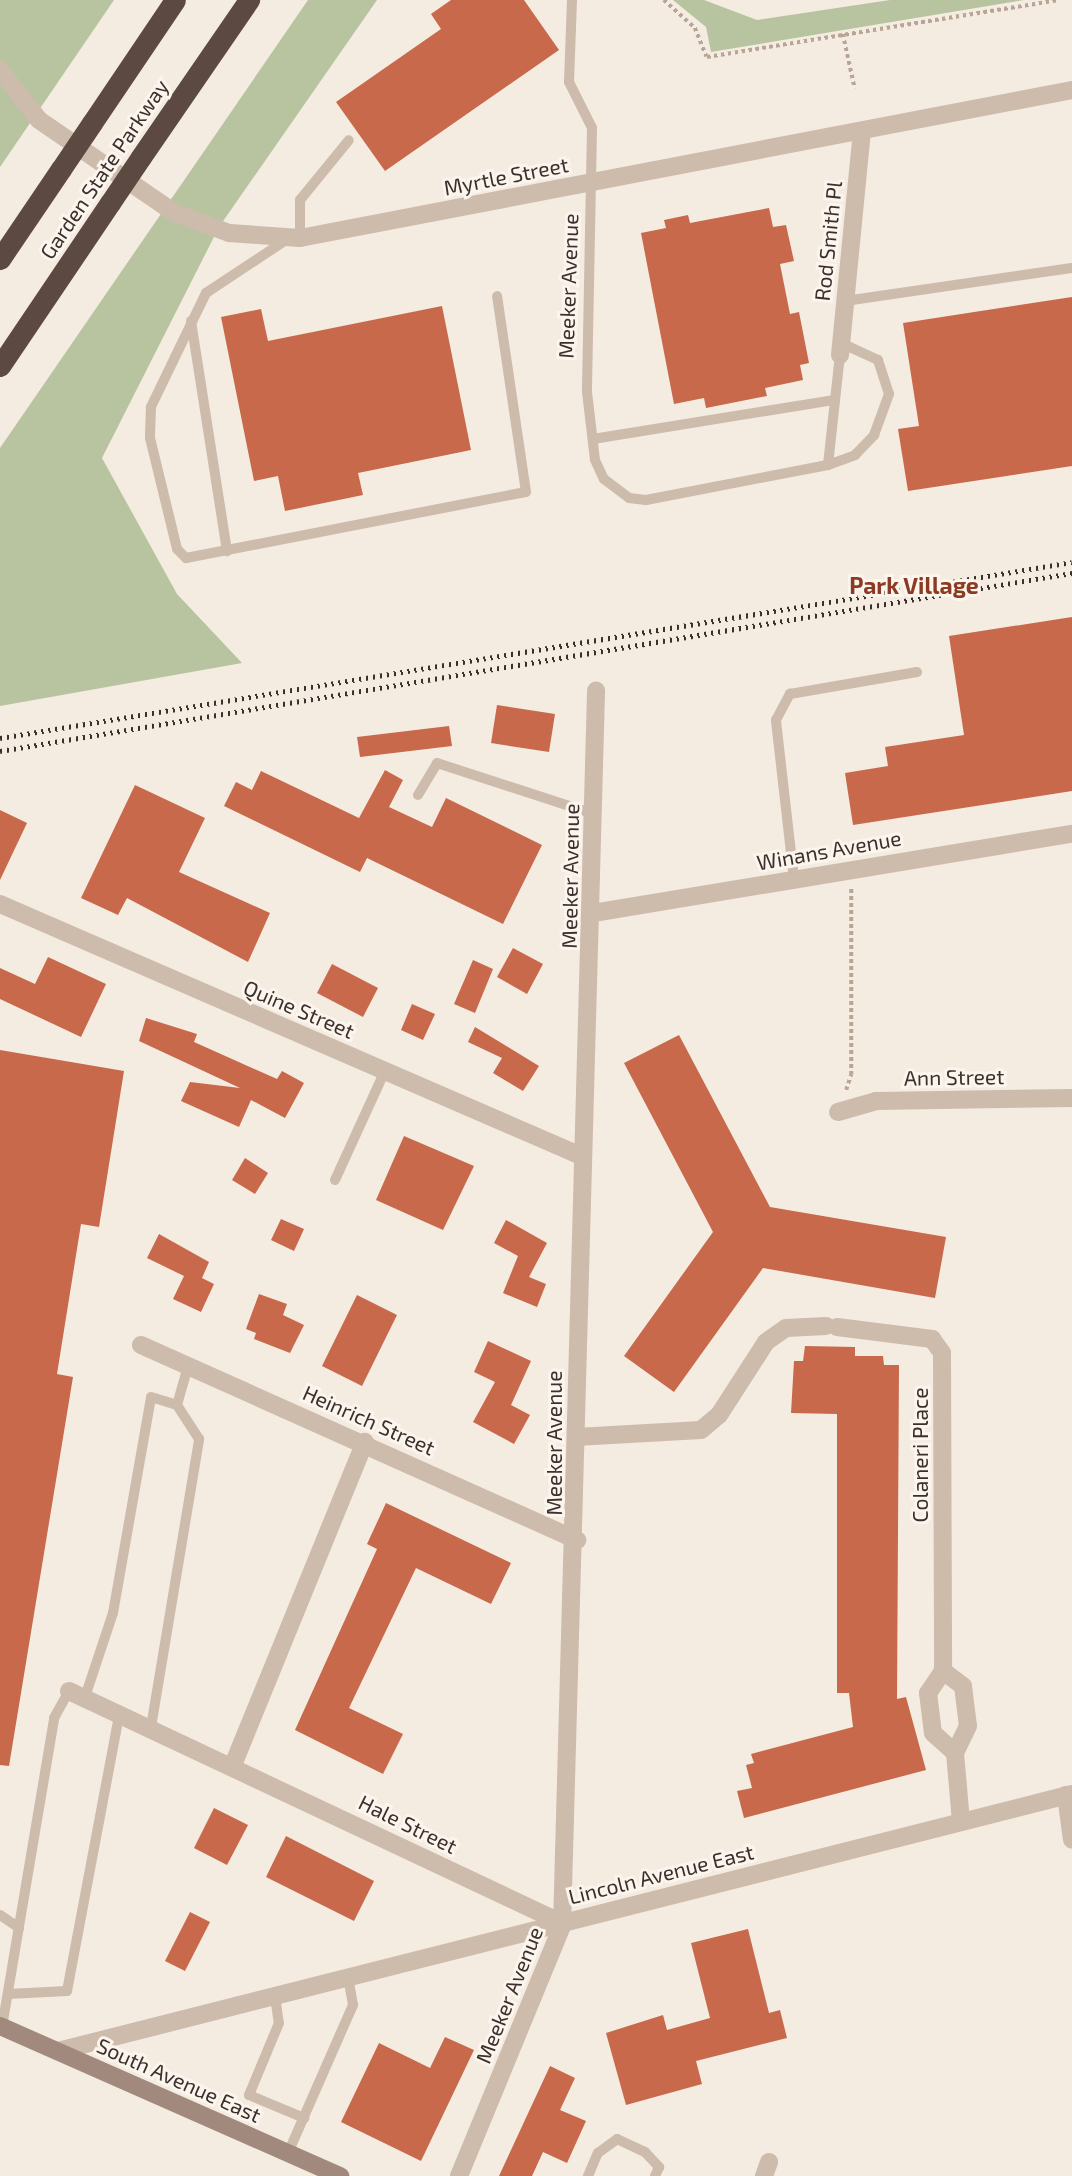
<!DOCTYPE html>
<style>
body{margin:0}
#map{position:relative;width:1072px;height:2176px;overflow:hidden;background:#f4ebe1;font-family:"Exo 2",sans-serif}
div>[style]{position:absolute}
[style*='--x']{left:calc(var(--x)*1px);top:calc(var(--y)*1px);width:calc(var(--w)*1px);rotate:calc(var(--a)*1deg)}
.green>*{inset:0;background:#b8c4a0}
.building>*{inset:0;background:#c8694b}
.path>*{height:3.5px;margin-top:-1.75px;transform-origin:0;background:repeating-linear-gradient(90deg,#b9a596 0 3.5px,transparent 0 7px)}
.service>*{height:10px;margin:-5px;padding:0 5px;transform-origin:5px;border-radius:5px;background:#cdbbac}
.minor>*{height:18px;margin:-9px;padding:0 9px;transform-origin:9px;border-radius:9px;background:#cdbbac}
.secondary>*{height:18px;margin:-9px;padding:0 9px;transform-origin:9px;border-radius:9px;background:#a18a7d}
.motorway>*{height:21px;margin:-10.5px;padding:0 10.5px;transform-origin:10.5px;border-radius:10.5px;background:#5c4a42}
.rail>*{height:5px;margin-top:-2.5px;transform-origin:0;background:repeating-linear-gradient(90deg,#3b302b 0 2px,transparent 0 7px)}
.motorway-bridge>*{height:21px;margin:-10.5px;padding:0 10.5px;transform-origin:10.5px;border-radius:10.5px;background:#5c4a42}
span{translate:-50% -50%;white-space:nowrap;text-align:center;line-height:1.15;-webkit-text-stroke:6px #fbf5ee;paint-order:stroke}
.street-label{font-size:21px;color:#3b302b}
.neighbourhood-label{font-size:23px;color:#8c3b22;font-weight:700}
</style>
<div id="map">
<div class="green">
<div style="clip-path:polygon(0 0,114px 0,0 167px)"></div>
<div style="clip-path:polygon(308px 0,377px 0,219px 227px,102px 458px,177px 594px,242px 663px,0 706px,0 448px)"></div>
<div style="clip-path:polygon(673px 0,704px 0,757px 20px,890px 0,1024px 0,711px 52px,706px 27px)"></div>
</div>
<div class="building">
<div style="clip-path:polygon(451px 0,524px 0,559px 50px,385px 171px,336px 102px,441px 29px,431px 14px)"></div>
<div style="clip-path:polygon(769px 208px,773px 227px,786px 225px,794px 261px,780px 264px,790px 314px,799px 312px,809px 363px,800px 365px,803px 380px,765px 388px,767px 396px,706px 408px,704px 398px,674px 404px,641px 233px,666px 228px,664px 220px,688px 215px,690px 223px)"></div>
<div style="clip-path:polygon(1072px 297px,1072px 466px,908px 491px,898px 429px,919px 426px,903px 323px)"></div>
<div style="clip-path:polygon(442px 306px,471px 450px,358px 473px,363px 495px,285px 511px,278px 476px,254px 481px,221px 317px,261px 309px,268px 341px)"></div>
<div style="clip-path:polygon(1072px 617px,1072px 791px,853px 825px,845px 773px,888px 766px,885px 747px,964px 735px,949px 636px)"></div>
<div style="clip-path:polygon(497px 705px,555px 714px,549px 752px,491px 743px)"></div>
<div style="clip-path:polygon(449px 726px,452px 746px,360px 757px,357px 737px)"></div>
<div style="clip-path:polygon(385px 770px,403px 780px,389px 807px,432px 827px,446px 798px,542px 845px,503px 924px,367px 858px,360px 872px,224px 806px,236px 782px,252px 790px,261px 771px,359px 818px)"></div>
<div style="clip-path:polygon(135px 785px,205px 818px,179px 872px,270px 913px,248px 962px,127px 898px,118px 915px,81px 898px)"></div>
<div style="clip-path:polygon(0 810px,27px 823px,0 880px)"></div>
<div style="clip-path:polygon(513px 948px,543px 964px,527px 994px,497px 977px)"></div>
<div style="clip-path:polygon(48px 957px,106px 984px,81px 1037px,0 999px,0 968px,35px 984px)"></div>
<div style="clip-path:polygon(473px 960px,493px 969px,475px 1013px,454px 1004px)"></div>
<div style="clip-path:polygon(332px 964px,378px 988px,363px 1017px,317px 993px)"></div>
<div style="clip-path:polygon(412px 1004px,435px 1014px,423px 1040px,401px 1030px)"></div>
<div style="clip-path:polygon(146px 1018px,197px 1034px,194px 1042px,277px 1079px,282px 1071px,304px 1083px,285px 1118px,251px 1100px,239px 1127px,181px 1101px,190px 1082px,240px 1088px,139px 1041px)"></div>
<div style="clip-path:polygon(475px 1027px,539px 1066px,523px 1091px,493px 1073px,502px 1058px,468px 1042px)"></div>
<div style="clip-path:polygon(679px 1035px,770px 1207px,946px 1237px,935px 1298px,763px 1268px,674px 1392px,624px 1356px,713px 1232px,624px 1063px)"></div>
<div style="clip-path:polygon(0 1050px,124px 1071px,99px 1227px,81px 1224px,57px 1374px,73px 1377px,9px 1766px,0 1765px)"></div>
<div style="clip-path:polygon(404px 1136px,474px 1166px,443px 1230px,376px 1200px)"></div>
<div style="clip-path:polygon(245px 1158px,268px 1173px,255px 1194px,232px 1180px)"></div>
<div style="clip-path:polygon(281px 1219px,304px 1229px,294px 1251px,271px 1240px)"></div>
<div style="clip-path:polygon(506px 1220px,547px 1243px,529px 1277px,546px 1284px,537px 1307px,503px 1293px,518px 1256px,494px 1243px)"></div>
<div style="clip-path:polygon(159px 1234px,209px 1262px,202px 1278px,214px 1284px,201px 1312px,173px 1299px,184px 1276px,147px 1258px)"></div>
<div style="clip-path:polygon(259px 1294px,287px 1304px,283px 1315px,304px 1325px,290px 1353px,254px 1339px,256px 1333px,246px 1329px)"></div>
<div style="clip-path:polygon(357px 1295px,397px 1315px,362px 1386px,322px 1366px)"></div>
<div style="clip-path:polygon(488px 1341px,531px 1361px,511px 1405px,530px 1415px,514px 1444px,473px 1422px,495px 1382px,474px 1372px)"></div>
<div style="clip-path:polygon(805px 1346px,855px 1347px,855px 1356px,883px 1356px,884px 1365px,899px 1365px,897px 1699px,906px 1697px,926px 1770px,744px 1818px,737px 1791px,752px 1788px,746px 1765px,754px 1763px,751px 1754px,853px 1727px,849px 1693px,837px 1693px,837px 1414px,791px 1413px,794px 1361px,803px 1361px)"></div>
<div style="clip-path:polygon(386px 1503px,511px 1563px,491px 1604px,416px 1568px,349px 1708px,403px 1734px,383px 1774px,295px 1730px,377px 1549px,367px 1544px)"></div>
<div style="clip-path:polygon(214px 1808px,248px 1825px,227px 1865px,194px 1848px)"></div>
<div style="clip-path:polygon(286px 1836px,374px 1881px,354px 1921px,266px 1877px)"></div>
<div style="clip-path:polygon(190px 1912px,210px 1922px,185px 1971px,165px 1961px)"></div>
<div style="clip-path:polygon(748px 1929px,769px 2013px,780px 2010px,787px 2038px,696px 2061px,702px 2084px,626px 2105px,606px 2033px,663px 2015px,667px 2030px,710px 2018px,691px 1943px)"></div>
<div style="clip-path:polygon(445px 2037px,474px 2050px,421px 2161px,341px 2122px,379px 2043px,430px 2068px)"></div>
<div style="clip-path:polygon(550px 2066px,575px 2078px,560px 2110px,586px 2121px,567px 2163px,543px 2152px,532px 2176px,499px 2176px)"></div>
</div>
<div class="path">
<div style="--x:664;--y:0;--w:42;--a:42.1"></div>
<div style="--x:695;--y:28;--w:31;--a:68"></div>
<div style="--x:707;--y:57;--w:355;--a:-9.2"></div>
<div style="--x:843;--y:34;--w:56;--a:77.7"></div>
<div style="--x:846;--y:1090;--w:16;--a:-72"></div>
<div style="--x:851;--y:1075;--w:186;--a:-90"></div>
</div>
<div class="service">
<div style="--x:572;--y:0;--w:82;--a:92.1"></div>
<div style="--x:569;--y:82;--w:51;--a:63.4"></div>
<div style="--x:592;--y:128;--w:264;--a:91.1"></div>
<div style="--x:587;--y:392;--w:68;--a:83.3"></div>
<div style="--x:595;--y:460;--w:21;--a:65"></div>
<div style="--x:604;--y:479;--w:31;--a:37"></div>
<div style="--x:629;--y:498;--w:17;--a:7"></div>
<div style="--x:646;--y:500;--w:185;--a:-10.9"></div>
<div style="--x:828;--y:465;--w:111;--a:-83.8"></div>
<div style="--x:300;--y:238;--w:38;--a:-90"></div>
<div style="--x:300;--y:200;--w:77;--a:-50.8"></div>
<div style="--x:286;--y:240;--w:96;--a:146.5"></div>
<div style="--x:206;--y:293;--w:127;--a:115.8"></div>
<div style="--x:151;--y:407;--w:31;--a:92"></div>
<div style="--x:150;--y:438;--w:114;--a:76.3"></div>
<div style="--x:177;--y:549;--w:13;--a:45"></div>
<div style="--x:186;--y:558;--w:346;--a:-11"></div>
<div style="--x:526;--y:492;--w:198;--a:-98.4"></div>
<div style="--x:845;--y:301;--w:229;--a:-8.3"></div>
<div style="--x:191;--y:321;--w:233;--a:81.1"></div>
<div style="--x:593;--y:439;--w:245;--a:-9.2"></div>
<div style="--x:828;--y:465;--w:29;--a:-20"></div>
<div style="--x:855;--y:455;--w:28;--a:-46"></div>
<div style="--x:874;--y:435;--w:44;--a:-69.9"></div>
<div style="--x:889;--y:394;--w:36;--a:-108"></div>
<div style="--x:878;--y:360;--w:41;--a:-155.3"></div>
<div style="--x:418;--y:795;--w:37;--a:-59"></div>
<div style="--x:437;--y:763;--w:165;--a:18"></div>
<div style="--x:794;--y:879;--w:160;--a:-96.5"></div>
<div style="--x:776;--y:720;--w:30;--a:-62"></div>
<div style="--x:790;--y:694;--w:129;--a:-9.8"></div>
<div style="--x:335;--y:1180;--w:120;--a:-65.4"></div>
<div style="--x:84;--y:1700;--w:92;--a:-71.6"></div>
<div style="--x:113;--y:1613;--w:219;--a:-80"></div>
<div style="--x:151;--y:1397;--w:27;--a:17"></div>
<div style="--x:177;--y:1405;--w:41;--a:-74.2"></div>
<div style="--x:151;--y:1727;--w:292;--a:-80.5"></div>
<div style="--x:199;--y:1439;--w:40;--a:-122.9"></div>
<div style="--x:0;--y:1915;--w:23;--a:34"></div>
<div style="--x:8;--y:1994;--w:59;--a:-2.9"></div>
<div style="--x:67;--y:1991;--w:281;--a:-79.3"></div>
<div style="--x:275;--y:1996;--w:27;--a:82"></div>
<div style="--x:279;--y:2023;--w:78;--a:112.6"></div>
<div style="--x:249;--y:2095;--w:60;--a:22.7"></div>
<div style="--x:2;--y:2027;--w:313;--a:-80.4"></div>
<div style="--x:54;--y:1718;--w:31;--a:-61"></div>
<div style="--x:288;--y:2153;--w:162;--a:-66.3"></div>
<div style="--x:353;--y:2005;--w:27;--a:-100"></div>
<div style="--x:588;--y:2176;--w:25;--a:-67"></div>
<div style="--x:598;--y:2153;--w:24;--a:-36"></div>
<div style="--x:617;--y:2139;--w:31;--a:25"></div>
<div style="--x:645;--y:2152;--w:21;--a:47"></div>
<div style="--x:659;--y:2167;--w:10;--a:114"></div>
</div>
<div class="minor">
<div style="--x:0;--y:70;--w:63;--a:52"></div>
<div style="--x:39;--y:120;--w:165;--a:34.4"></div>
<div style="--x:175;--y:213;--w:58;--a:20.3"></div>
<div style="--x:229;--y:233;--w:71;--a:4"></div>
<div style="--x:300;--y:238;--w:786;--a:-10.85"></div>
<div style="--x:840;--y:355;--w:225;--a:-84.4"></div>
<div style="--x:0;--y:904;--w:631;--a:23.44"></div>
<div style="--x:593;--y:913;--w:485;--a:-9.4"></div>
<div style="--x:838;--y:1112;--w:40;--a:-16"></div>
<div style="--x:876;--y:1101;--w:196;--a:-0.9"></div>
<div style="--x:837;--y:1327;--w:96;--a:7.2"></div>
<div style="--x:932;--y:1339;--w:17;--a:54"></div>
<div style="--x:942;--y:1353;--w:318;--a:89.8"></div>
<div style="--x:943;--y:1671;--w:27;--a:124"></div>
<div style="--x:928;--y:1693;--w:40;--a:82.9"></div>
<div style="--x:933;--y:1733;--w:30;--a:42"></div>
<div style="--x:141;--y:1345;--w:478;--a:24.1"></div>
<div style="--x:576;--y:1437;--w:125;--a:-3.2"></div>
<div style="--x:701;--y:1430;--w:23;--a:-40"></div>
<div style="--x:719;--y:1415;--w:87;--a:-57.2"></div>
<div style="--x:766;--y:1342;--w:24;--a:-35"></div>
<div style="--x:786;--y:1328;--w:40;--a:-2.9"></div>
<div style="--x:943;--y:1671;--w:25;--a:37"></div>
<div style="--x:963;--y:1686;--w:40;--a:82.9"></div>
<div style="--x:968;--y:1726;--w:30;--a:116"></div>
<div style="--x:955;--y:1753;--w:69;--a:85"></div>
<div style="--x:69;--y:1691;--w:545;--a:25.2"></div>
<div style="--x:233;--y:1765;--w:349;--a:-67.8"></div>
<div style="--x:1066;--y:1795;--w:45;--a:82.4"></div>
<div style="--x:58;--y:2051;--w:1046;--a:-14.22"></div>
<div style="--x:459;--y:2176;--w:270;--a:-67.6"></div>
<div style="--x:562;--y:1926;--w:1236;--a:-88.42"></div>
<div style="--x:764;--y:2176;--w:15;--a:-70"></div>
</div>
<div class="secondary">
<div style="--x:0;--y:2026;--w:372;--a:23.8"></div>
</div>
<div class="motorway">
<div style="--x:92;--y:123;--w:148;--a:-56"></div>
<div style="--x:141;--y:157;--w:191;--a:-55.5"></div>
<div style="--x:0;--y:259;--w:109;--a:-55.9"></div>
<div style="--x:0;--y:366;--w:197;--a:-56"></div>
</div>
<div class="rail">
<div style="--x:0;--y:738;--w:1086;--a:-9.32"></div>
<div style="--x:0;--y:751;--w:1087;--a:-9.43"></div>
</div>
<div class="motorway-bridge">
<div style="--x:61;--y:169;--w:55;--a:-56"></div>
<div style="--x:110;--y:203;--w:55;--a:-56"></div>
</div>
<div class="street-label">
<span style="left:104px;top:169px;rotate:-56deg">Garden State Parkway</span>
<span style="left:506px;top:176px;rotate:-11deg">Myrtle Street</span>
<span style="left:828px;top:241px;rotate:-84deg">Rod Smith Pl</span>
<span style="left:568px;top:286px;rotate:-88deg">Meeker Avenue</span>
<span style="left:829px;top:850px;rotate:-10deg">Winans Avenue</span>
<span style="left:570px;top:876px;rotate:-89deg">Meeker Avenue</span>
<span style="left:299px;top:1009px;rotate:23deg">Quine Street</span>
<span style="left:954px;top:1077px;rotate:-1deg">Ann Street</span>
<span style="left:369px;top:1420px;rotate:24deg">Heinrich Street</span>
<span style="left:554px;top:1443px;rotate:-90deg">Meeker Avenue</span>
<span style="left:920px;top:1455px;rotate:-90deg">Colaneri Place</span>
<span style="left:408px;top:1824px;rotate:26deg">Hale Street</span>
<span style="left:661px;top:1874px;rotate:-14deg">Lincoln Avenue East</span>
<span style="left:509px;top:1995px;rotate:-68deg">Meeker Avenue</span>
<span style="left:179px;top:2080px;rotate:24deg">South Avenue East</span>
</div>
<div class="neighbourhood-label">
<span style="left:914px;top:585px">Park Village</span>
</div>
</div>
